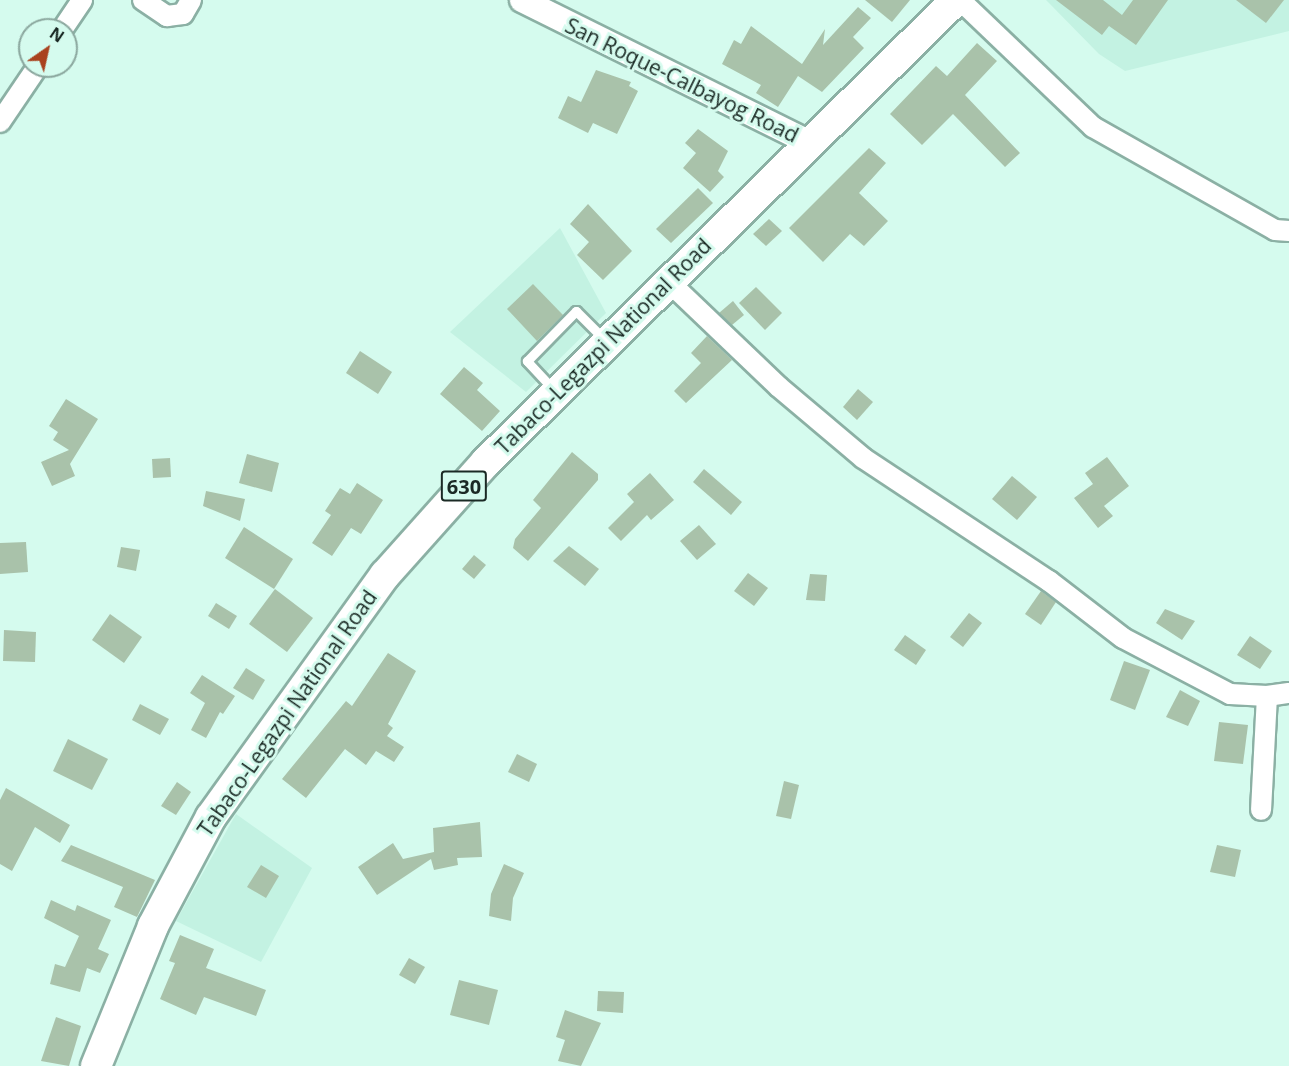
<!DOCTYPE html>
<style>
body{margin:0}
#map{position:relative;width:1289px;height:1066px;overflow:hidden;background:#d5fbee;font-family:"Open Sans",sans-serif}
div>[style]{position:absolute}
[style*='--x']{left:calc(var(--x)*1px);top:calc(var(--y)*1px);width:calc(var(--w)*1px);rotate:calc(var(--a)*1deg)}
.built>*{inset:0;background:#c3f2e2}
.building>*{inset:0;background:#a9c2aa}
.roads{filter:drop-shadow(2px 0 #8bb0a4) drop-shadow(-2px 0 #8bb0a4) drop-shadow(0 2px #8bb0a4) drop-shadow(0 -2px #8bb0a4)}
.service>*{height:9px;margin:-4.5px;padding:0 4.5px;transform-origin:4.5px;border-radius:4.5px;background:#fff}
.minor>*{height:20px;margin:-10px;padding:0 10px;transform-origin:10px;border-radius:10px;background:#fff}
.tertiary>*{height:24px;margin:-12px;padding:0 12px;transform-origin:12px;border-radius:12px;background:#fff}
.primary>*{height:30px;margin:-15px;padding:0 15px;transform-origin:15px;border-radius:15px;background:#fff}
span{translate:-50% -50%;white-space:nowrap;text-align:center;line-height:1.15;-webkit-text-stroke:6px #d5fbee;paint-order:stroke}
.shield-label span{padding:2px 4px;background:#d5fbee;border:2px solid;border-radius:4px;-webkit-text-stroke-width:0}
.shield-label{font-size:20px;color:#1b2a25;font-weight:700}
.street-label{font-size:21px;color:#1b2a25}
.north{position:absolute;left:18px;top:18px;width:60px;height:60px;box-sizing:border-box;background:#d5fbee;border:2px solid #8ba79e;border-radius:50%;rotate:34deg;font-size:16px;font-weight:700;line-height:24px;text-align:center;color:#1b2a25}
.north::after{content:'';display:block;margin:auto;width:21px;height:27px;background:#a9421e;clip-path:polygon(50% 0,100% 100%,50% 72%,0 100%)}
</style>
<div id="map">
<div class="built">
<div style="clip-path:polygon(1046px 0,1289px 0,1289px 31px,1125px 71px,1099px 54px)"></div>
<div style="clip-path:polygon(560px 228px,606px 313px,526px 392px,450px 332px)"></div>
<div style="clip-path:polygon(236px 814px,312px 868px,261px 962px,176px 921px)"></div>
</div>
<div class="building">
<div style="clip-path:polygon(865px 0,910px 0,892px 22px)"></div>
<div style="clip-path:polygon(1056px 0,1103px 0,1122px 15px,1133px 0,1168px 0,1136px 45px,1109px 26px,1102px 35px)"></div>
<div style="clip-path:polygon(1236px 0,1284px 0,1266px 23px)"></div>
<div style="clip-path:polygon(858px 7px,871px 18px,853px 37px,864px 48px,822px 92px,798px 76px,778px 107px,756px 93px,761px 85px,722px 64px,734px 40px,741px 44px,751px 26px,802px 64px,825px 29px,823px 45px)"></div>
<div style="clip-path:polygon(977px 43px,997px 61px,965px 95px,1020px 153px,1005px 167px,953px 114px,922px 145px,890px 114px,936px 66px,947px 76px)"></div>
<div style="clip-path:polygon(596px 70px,631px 82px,629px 86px,638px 91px,617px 134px,593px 123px,588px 133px,558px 118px,568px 96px,581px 102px)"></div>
<div style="clip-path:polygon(698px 129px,728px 151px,718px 171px,724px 177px,710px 192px,683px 168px,696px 153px,685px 143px)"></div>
<div style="clip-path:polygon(869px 148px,886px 163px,859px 193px,888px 221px,864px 246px,850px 234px,823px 262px,789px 228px)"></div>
<div style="clip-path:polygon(698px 188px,713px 203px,671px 243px,656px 229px)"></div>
<div style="clip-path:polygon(588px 204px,632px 251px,603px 280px,577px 255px,589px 242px,570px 224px)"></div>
<div style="clip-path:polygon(769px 219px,782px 231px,766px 246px,753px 234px)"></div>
<div style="clip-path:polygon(533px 284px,563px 315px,537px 341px,507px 309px)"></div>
<div style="clip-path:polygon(756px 287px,782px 313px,765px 330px,739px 303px)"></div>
<div style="clip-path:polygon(733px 301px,744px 315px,732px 325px,719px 313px)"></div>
<div style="clip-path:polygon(707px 336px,732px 360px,686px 403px,674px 391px,701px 363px,691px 353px)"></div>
<div style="clip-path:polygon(360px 351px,392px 372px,378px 394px,346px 373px)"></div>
<div style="clip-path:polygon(464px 367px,483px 383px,477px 390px,500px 411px,482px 431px,440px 394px)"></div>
<div style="clip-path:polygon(858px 389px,873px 402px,857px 420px,843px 407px)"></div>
<div style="clip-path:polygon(66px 399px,98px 419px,70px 464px,75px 476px,52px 486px,41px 462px,69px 450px,53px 440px,58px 432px,49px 426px)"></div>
<div style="clip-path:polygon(572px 452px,598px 474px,598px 480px,528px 561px,513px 548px,515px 539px,541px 508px,533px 500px)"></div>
<div style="clip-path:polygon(247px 454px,279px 463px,272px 492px,239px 483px)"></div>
<div style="clip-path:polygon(1107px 457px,1129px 486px,1104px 506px,1113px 516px,1098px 528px,1074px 498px,1093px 484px,1085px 473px)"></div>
<div style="clip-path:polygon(170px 458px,171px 477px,153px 478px,152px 459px)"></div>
<div style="clip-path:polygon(704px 469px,742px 502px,731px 515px,693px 482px)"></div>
<div style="clip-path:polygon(650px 473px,674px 500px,651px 520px,647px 515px,621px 541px,608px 528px,634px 502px,627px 494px)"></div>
<div style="clip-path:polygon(1012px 476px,1037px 497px,1017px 520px,992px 499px)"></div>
<div style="clip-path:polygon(357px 483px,383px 500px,361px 534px,351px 528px,332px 556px,312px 543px,331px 515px,325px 511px,340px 488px,350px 494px)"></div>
<div style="clip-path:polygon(206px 491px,245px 499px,240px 521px,203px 506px)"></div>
<div style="clip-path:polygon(699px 525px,716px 544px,697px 560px,680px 541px)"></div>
<div style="clip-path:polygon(244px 527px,293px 559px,274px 589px,225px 558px)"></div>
<div style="clip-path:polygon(26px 542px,28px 572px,0 574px,0 543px)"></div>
<div style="clip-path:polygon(569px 546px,599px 569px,585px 586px,553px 561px)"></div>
<div style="clip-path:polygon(121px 547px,140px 550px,136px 571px,117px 567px)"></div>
<div style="clip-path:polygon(474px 555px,486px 565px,474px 579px,462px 569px)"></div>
<div style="clip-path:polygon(748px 573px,768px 588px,754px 606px,734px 591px)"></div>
<div style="clip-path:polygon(810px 574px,827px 575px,825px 601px,806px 600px)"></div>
<div style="clip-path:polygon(275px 589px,313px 618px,287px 652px,249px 624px)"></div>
<div style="clip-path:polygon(1041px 591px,1056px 602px,1041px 625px,1025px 614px)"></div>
<div style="clip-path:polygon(216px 603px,237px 616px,229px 629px,208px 616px)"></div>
<div style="clip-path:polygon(1165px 609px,1195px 621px,1182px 640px,1156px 623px)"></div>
<div style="clip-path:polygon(969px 613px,982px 623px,963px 647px,950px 637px)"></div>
<div style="clip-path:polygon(110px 614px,142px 637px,124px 663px,92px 640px)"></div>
<div style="clip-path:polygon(4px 630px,36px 632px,35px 662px,3px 661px)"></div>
<div style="clip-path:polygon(905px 635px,926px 650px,916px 665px,894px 650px)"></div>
<div style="clip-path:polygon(1250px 636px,1272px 651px,1260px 669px,1237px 655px)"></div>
<div style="clip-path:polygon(388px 653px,416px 671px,388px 724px,393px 728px,387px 736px,404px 747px,394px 762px,376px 751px,366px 765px,345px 749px,306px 798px,282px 779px,346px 701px,352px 706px)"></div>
<div style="clip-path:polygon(1124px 661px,1150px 670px,1135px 710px,1110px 700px)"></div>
<div style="clip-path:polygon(246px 668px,265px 680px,253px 700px,233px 688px)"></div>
<div style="clip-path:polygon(202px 675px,235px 696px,223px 714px,220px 712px,206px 738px,191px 730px,205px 703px,190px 693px)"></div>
<div style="clip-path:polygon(1180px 690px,1200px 701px,1188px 726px,1166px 717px)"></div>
<div style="clip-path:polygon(140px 704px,169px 719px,160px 735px,132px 720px)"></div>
<div style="clip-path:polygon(1219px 722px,1248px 725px,1243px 764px,1214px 761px)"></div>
<div style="clip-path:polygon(68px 739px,108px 759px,92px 790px,53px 771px)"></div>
<div style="clip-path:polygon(517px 754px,537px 764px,529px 782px,508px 772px)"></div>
<div style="clip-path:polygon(784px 781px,799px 785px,791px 819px,776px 816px)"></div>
<div style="clip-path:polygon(177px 782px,191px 792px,176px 815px,161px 806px)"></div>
<div style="clip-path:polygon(6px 788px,70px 825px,60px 843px,35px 827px,12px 871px,0 864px,0 800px)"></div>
<div style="clip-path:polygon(480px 822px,482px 857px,457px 858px,458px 865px,434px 870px,431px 859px,377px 895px,358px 867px,393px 843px,403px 859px,434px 852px,433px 828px)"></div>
<div style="clip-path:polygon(71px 845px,155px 880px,137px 917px,114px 907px,123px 887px,61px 861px)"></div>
<div style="clip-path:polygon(1217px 845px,1241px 850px,1235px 877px,1210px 872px)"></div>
<div style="clip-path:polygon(504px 864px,524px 873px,513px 898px,511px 921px,489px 916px,491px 894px)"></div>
<div style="clip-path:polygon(261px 865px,279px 876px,266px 898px,247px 887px)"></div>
<div style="clip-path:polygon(51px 900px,75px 911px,77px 905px,111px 920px,98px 949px,109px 954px,100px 973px,87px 968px,80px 992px,50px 984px,55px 964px,65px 967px,79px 936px,44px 918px)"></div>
<div style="clip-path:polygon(180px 935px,214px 949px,206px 968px,266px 990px,256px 1016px,204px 997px,196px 1015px,160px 999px,175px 963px,169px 961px)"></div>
<div style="clip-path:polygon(409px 958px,425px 967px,415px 984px,399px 975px)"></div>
<div style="clip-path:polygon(459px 980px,498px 990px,489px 1025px,450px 1015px)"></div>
<div style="clip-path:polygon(598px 991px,624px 992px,623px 1013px,597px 1011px)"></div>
<div style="clip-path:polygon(565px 1010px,601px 1023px,581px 1066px,558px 1061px,565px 1040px,556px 1037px)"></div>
<div style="clip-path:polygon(56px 1017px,81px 1026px,69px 1066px,41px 1061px)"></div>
</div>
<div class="roads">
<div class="service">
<div style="--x:554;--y:390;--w:40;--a:-133"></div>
<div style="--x:527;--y:361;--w:70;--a:-45.6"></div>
<div style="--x:576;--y:311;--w:40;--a:45"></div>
</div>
<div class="minor">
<div style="--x:143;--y:0;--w:29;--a:34"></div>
<div style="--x:167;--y:16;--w:16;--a:-7"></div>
<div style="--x:183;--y:14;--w:16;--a:-60"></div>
<div style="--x:960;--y:0;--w:184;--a:43.7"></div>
<div style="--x:1093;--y:127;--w:209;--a:29.5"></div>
<div style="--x:1275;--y:230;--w:14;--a:4"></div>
<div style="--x:62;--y:30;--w:36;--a:-56"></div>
<div style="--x:0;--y:122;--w:68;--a:-55.8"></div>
<div style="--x:669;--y:282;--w:152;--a:43.7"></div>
<div style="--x:779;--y:387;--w:110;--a:40.2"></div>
<div style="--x:863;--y:458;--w:223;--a:33.5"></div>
<div style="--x:1049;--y:581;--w:93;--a:37.6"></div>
<div style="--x:1123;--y:638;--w:121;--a:27.6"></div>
<div style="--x:1230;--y:694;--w:37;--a:3"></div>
<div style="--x:1267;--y:696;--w:114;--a:93"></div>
<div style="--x:1267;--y:696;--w:22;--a:-8"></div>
</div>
<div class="tertiary">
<div style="--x:522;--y:0;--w:322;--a:26.4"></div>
</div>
<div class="primary">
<div style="--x:96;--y:1066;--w:151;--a:-67.8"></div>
<div style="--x:153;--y:926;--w:123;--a:-62"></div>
<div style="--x:211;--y:817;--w:298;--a:-54.3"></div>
<div style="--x:385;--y:575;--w:152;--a:-48.2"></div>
<div style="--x:486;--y:462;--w:659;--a:-44.51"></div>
</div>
</div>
<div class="shield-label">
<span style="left:464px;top:486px">630</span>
</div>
<div class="street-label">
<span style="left:682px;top:80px;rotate:26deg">San Roque-Calbayog Road</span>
<span style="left:603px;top:346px;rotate:-45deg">Tabaco-Legazpi National Road</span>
<span style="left:287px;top:713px;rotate:-55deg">Tabaco-Legazpi National Road</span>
</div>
<div class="north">N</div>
</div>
